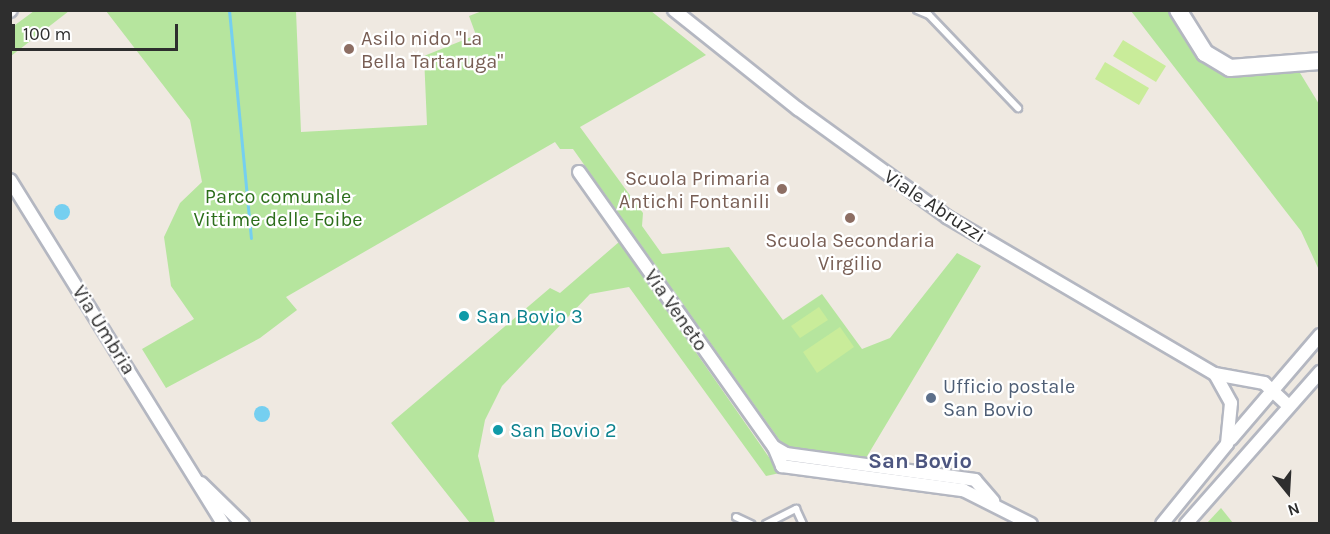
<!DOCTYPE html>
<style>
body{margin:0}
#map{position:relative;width:1330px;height:534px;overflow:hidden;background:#efe9e1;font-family:Karla,sans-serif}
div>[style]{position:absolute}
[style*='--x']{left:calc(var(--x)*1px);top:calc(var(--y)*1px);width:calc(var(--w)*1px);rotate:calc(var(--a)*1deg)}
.green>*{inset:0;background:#b6e59e}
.pitch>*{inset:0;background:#c9ec9a}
.water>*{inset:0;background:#75cff0}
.round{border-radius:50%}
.stream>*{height:3px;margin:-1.5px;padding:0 1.5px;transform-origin:1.5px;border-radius:1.5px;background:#75cff0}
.roads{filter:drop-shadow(2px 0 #b4b7c1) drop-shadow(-2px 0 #b4b7c1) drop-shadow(0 2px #b4b7c1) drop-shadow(0 -2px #b4b7c1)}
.lane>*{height:6px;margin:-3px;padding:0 3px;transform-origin:3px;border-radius:3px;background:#fff}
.street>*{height:12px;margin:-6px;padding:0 6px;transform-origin:6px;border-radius:6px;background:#fff}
.secondary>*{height:16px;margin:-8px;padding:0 8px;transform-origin:8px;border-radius:8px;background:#fff}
.dots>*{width:16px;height:16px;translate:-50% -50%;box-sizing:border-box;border:3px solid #fff;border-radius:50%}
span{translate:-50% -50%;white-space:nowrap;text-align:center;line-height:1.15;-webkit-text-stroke:4.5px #fff;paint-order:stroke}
.education-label{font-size:20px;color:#785e54}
.left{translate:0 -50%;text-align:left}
.right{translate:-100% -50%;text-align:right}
.park-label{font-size:20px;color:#2c6e1b}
.street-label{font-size:20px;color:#2e2e2e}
.culture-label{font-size:20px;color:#0d838f}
.service-label{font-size:20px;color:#4e5e75}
.quarter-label{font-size:22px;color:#4d5680;font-weight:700}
.frame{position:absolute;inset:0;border:12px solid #2e2e2e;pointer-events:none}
.north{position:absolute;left:1258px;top:462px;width:60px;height:60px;-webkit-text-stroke:4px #fff;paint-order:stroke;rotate:162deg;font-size:16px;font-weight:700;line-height:24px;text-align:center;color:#2e2e2e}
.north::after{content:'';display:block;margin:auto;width:21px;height:27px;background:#2e2e2e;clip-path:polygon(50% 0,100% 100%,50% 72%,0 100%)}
.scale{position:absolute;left:12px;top:24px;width:166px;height:27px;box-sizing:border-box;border:3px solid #2e2e2e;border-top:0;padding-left:8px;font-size:18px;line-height:21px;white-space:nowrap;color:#2e2e2e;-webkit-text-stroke:4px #fff;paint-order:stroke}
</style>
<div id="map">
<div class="green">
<div style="clip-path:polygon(34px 11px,69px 11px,11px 56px,11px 28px)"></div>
<div style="clip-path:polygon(106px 11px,296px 11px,301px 132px,427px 125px,424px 56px,476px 35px,469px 16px,482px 11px,651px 11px,706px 55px,580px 127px,643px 213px,642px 226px,662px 254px,729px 247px,783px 320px,822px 294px,862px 349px,890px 338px,957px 253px,981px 266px,866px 458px,785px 448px,573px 149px,560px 149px,555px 142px,286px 297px,297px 310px,260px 338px,166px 388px,142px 349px,194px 319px,171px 286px,164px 237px,180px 203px,202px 182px,190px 120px)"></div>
<div style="clip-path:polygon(1131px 11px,1170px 11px,1199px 56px,1228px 75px,1297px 68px,1319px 104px,1319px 270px,1301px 231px)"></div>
<div style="clip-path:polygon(619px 242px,780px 473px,766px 476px,629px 287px,590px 294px,502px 386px,485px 420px,478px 456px,495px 523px,470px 523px,391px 423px,550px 288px,560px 293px)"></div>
<div style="clip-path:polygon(1221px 508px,1233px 523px,1207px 523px)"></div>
</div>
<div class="pitch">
<div style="clip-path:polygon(1123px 40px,1166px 66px,1156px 82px,1113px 56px)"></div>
<div style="clip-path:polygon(1105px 62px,1149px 88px,1139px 105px,1095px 79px)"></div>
<div style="clip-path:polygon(819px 307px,828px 320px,800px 338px,791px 326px)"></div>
<div style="clip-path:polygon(840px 327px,854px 347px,817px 373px,803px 352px)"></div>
</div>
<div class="water">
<div class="round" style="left:54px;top:204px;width:16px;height:16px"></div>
<div class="round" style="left:254px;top:406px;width:16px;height:16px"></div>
</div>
<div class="stream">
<div style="--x:229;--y:10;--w:229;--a:84.5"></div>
</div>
<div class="roads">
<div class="lane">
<div style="--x:917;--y:10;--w:13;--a:23"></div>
<div style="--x:929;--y:15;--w:129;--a:46.3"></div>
<div style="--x:736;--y:517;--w:17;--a:25"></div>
<div style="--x:766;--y:524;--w:34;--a:-27"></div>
<div style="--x:796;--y:509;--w:17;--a:65"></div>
</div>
<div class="street">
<div style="--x:674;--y:10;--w:159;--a:38.6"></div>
<div style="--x:798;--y:109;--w:184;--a:35.9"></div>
<div style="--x:947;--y:217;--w:311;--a:30.4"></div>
<div style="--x:1215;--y:374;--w:33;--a:61"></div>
<div style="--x:1231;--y:403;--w:41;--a:95.6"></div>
<div style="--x:1227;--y:444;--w:103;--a:129.1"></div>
<div style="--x:10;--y:11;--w:1;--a:-45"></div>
<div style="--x:579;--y:172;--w:337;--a:54.7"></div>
<div style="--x:774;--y:447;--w:21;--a:67"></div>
<div style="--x:782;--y:466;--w:183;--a:7.6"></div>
<div style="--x:963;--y:490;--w:76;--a:26.6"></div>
<div style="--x:10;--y:180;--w:405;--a:58.2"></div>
<div style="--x:1215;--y:374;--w:50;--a:10.4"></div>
<div style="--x:1264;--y:383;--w:34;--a:43"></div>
<div style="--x:1231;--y:439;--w:137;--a:-49.4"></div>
<div style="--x:774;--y:447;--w:14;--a:30"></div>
<div style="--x:786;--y:454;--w:191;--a:7.8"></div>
<div style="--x:975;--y:480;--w:28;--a:49"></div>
<div style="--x:201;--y:483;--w:59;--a:44.3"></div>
<div style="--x:1186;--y:524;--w:203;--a:-48.6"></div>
</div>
<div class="secondary">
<div style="--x:1178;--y:10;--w:51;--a:57.9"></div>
<div style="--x:1205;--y:53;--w:29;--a:31"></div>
<div style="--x:1230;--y:68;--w:90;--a:-4.4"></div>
</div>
</div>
<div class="dots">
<div style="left:349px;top:49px;background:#8d6e63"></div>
<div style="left:782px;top:189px;background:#8d6e63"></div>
<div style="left:850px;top:218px;background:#8d6e63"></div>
<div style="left:464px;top:316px;background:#0f9aa8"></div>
<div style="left:931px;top:398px;background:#5c6f8a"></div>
<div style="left:498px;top:430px;background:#0f9aa8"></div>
</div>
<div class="education-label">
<span class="left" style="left:361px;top:50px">Asilo nido "La<br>Bella Tartaruga"</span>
<span class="right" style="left:770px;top:190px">Scuola Primaria<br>Antichi Fontanili</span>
<span style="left:850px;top:252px">Scuola Secondaria<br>Virgilio</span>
</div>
<div class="park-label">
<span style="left:278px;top:208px">Parco comunale<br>Vittime delle Foibe</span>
</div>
<div class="street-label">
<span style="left:935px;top:206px;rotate:33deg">Viale Abruzzi</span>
<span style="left:676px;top:310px;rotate:55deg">Via Veneto</span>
<span style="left:104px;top:330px;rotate:58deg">Via Umbria</span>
</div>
<div class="culture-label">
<span class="left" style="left:476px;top:316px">San Bovio 3</span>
<span class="left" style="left:510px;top:430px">San Bovio 2</span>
</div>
<div class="service-label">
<span class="left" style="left:943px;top:398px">Ufficio postale<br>San Bovio</span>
</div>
<div class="quarter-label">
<span style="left:920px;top:462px">San Bovio</span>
</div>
<div class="frame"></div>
<div class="north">N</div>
<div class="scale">100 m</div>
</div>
